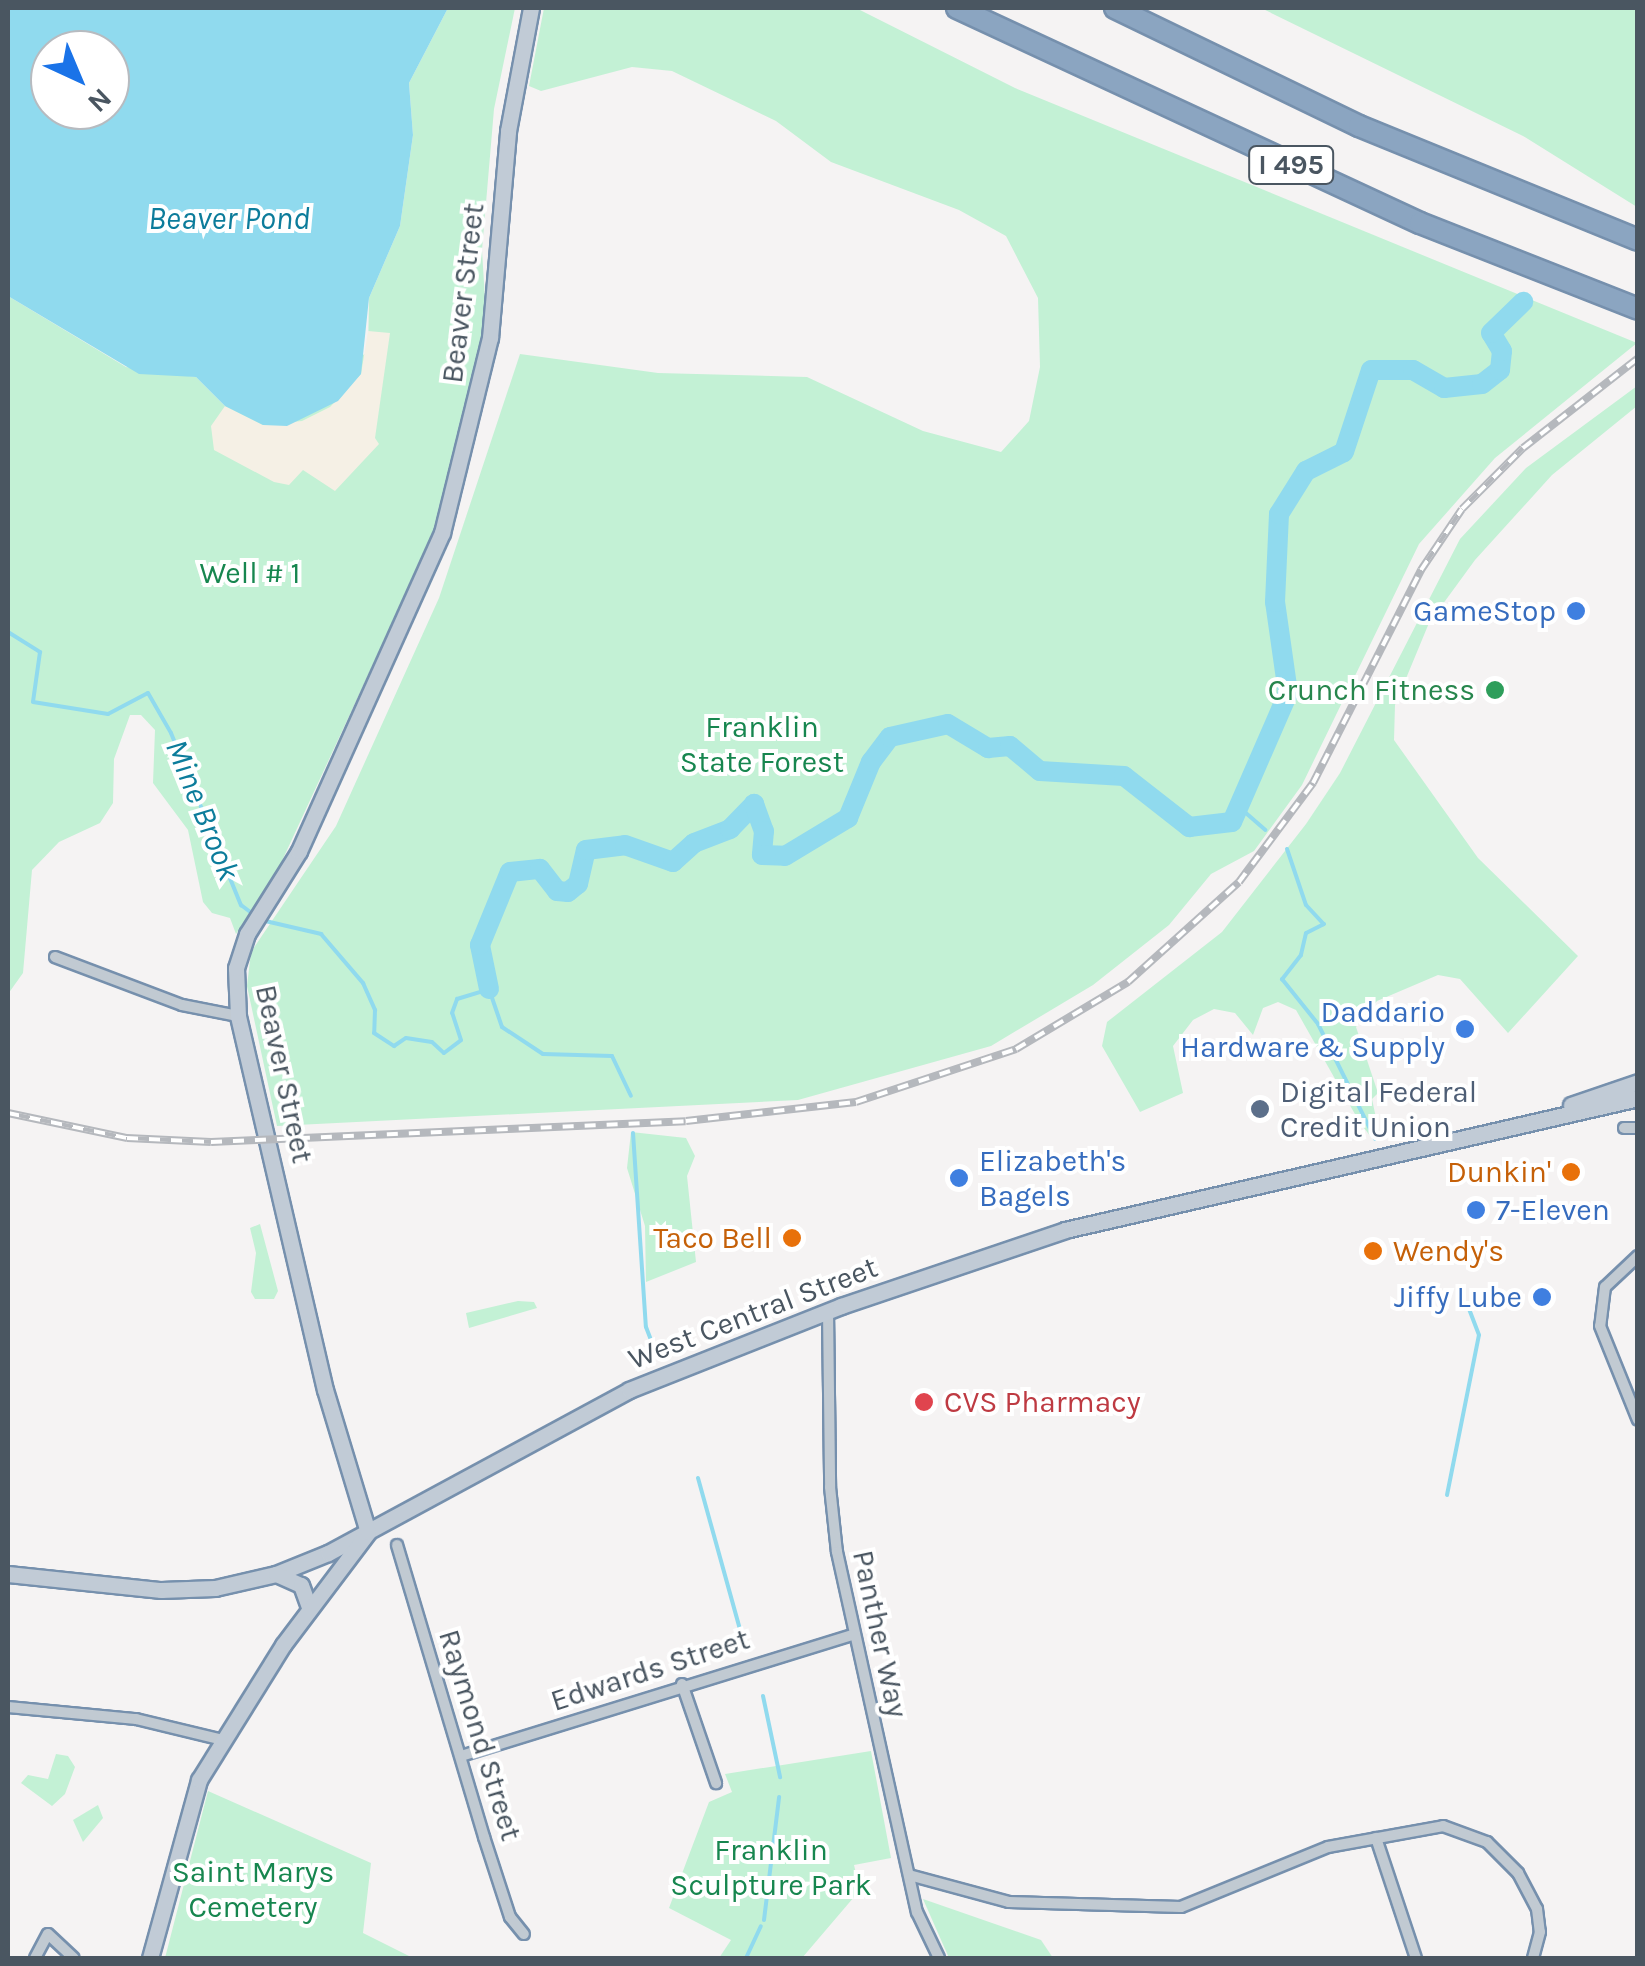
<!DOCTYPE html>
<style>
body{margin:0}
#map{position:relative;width:1645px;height:1966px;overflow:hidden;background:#f5f3f3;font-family:Karla,sans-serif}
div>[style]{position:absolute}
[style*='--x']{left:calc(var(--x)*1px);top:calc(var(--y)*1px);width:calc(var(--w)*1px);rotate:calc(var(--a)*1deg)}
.green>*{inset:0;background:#c3f1d5}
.sand>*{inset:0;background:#f5f0e5}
.water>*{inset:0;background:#90daee}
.stream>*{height:4px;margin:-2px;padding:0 2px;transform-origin:2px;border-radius:2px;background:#90daee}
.river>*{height:20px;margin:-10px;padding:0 10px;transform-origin:10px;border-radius:10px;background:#90daee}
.roads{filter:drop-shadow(2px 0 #7690ad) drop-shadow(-2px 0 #7690ad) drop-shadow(0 2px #7690ad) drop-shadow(0 -2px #7690ad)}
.street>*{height:10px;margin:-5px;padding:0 5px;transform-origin:5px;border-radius:5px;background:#c1cad2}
.secondary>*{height:15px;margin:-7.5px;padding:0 7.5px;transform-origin:7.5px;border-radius:7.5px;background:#c1cbd6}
.highway>*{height:20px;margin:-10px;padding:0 10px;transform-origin:10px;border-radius:10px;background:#8ba5c1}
.rail>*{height:8px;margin-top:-4px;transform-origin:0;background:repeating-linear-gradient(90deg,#fff 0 11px,#b5b8bd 0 22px);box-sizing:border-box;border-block:2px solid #b5b8bd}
.dots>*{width:28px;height:28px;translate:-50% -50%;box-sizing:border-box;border:5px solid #fff;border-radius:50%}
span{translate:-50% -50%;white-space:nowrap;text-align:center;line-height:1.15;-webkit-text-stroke:8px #fff;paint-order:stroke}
.shield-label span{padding:2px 8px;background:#fff;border:2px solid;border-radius:8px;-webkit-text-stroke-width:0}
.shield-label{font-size:28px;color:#4a5661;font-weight:700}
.street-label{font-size:30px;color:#4a5661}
.park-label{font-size:30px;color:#17864f}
.shop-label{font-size:30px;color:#366cbe}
.right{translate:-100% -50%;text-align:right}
.left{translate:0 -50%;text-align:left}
.leisure-label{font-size:30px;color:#27864d}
.service-label{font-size:30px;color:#4e5e75}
.food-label{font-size:30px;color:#c56008}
.health-label{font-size:30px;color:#be3a42}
.water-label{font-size:32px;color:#0c7c9b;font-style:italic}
.frame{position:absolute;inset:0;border:10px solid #4a5661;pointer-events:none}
.north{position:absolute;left:30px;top:30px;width:100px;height:100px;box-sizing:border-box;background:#fff;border:2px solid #b7bbc0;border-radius:50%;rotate:136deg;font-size:28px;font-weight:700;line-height:40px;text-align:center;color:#4a5661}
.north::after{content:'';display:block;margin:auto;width:35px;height:45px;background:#1a73e8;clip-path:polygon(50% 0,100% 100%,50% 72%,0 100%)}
</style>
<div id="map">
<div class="green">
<div style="clip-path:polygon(448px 8px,515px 8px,494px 109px,482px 250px,486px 316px,451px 479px,432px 537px,275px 876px,236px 934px,230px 918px,212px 913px,203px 902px,188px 830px,153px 783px,155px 730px,141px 715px,130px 715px,114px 759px,113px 803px,100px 823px,59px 842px,32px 870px,23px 973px,8px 994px,8px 296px,126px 367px,196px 377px,225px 406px,368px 353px,369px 298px,400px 226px,413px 135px,409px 83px)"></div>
<div style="clip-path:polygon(544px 8px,856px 8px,1015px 88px,1637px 343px,1495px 458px,1419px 544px,1302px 785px,1254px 851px,1211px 874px,1169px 925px,1093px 985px,991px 1046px,798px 1100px,277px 1126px,247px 986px,251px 952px,336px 826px,439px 598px,520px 354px,658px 373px,807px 377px,923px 431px,1001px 452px,1029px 421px,1040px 367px,1038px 298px,1006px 236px,959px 210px,831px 162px,776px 121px,672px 71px,632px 67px,541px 91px,529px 86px)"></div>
<div style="clip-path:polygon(1261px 8px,1637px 8px,1637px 207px,1523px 136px)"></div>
<div style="clip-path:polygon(1637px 386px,1637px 406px,1552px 475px,1475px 560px,1429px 623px,1395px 705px,1394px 740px,1478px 858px,1578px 956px,1508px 1033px,1460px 979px,1438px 975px,1377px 1001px,1356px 1027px,1378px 1093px,1372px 1099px,1380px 1137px,1371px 1137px,1360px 1123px,1296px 1010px,1278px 1002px,1263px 1008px,1253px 1035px,1235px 1013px,1214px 1009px,1193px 1020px,1173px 1046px,1183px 1093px,1140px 1112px,1102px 1046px,1107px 1022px,1222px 932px,1306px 824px,1340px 773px,1460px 539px,1526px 468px)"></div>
<div style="clip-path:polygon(631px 1132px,686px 1138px,695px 1156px,687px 1176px,696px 1262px,646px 1282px,645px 1226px,627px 1168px)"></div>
<div style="clip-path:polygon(260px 1224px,278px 1291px,274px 1299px,255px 1299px,251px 1292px,256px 1253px,250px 1228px)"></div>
<div style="clip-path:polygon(518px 1301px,534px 1302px,537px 1308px,469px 1328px,466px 1313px)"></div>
<div style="clip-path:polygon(871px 1751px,891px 1858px,854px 1865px,860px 1890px,802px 1958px,719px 1958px,731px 1940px,669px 1908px,709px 1802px,732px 1792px,725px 1774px)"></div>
<div style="clip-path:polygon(56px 1754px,68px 1756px,75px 1767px,65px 1794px,52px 1806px,21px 1783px,28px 1775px,48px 1779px)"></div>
<div style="clip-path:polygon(208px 1791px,371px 1863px,363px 1933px,413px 1958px,165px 1958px)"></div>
<div style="clip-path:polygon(98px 1805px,103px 1818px,83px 1842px,73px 1820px)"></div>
<div style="clip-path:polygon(923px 1899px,1041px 1940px,1053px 1958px,949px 1958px)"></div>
</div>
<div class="sand">
<div style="clip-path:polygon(368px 331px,390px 333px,375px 438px,379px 444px,335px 491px,303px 470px,289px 485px,274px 482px,214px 450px,211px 426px,225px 406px,263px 425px,302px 421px,330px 407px,361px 374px)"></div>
</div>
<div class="water">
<div style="clip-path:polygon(evenodd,8px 8px,448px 8px,409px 83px,413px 135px,400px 226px,369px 298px,361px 374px,338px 401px,287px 426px,263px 425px,225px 406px,196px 377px,139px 374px,8px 296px,8px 8px,50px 50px,110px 50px,110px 110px,50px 110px,50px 50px)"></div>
</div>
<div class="stream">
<div style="--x:8;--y:632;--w:38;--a:32"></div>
<div style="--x:40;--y:652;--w:50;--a:98"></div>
<div style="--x:33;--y:702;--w:76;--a:9.1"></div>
<div style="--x:108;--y:714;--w:45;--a:-27.7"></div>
<div style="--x:148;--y:693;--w:46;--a:60.1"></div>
<div style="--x:171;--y:733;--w:186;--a:67.9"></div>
<div style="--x:241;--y:905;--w:15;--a:37"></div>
<div style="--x:1239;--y:807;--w:35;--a:41"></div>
<div style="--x:1287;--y:849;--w:59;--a:71.3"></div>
<div style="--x:1306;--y:905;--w:26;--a:47"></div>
<div style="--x:1324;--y:924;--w:20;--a:153"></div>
<div style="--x:1306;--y:933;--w:23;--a:103"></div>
<div style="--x:1301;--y:955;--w:31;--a:128"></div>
<div style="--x:1282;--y:979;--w:58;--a:51.3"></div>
<div style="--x:1318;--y:1024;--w:128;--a:63.6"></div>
<div style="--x:261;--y:920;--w:62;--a:13.1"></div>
<div style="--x:321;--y:934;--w:65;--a:49.4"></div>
<div style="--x:363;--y:983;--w:30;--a:66"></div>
<div style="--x:375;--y:1010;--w:23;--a:92"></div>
<div style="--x:374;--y:1033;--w:24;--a:33"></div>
<div style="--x:394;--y:1046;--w:14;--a:-34"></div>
<div style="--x:406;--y:1038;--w:26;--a:9"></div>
<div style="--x:432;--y:1042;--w:16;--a:43"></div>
<div style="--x:444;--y:1053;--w:21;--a:-37"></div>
<div style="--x:461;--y:1040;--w:28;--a:-108"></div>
<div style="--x:452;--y:1013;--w:15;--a:-70"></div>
<div style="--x:457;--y:999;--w:34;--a:-17"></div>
<div style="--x:489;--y:989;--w:40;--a:71.1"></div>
<div style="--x:502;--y:1027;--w:49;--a:33.4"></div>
<div style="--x:543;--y:1054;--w:69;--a:1.7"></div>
<div style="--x:612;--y:1056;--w:44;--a:64.6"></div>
<div style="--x:633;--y:1133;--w:194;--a:86.2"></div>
<div style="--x:646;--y:1327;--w:31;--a:69"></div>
<div style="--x:698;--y:1478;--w:168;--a:74.5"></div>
<div style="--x:1447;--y:1495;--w:163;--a:-78.7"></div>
<div style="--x:1479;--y:1335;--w:31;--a:-111"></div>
<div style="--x:763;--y:1696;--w:83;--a:78.1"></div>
<div style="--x:764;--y:1920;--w:124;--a:-83"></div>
<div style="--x:746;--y:1958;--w:35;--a:-65"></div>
</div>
<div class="river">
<div style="--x:489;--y:989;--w:45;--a:-101.6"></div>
<div style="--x:480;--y:945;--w:79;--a:-67.7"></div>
<div style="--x:510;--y:872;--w:30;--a:-6"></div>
<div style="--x:540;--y:869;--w:28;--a:52"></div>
<div style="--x:557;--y:891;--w:11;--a:5"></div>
<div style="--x:568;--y:892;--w:13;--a:-39"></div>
<div style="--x:578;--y:884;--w:35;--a:-77"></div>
<div style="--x:586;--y:850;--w:39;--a:-7"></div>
<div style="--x:625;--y:845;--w:51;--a:19.5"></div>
<div style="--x:673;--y:862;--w:28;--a:-42"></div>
<div style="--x:694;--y:843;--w:39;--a:-21"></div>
<div style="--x:730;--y:829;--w:35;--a:-46"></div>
<div style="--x:754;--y:804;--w:29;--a:70"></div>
<div style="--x:764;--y:831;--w:24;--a:95"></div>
<div style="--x:762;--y:855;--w:23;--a:2"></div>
<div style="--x:785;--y:856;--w:74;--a:-31.1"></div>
<div style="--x:848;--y:818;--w:61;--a:-67.7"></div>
<div style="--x:871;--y:762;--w:31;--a:-53"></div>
<div style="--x:890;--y:737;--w:59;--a:-12.6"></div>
<div style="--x:948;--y:724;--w:47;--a:31"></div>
<div style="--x:988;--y:748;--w:22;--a:-5"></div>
<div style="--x:1010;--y:746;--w:39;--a:40"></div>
<div style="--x:1040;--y:771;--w:84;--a:3.4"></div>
<div style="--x:1124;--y:776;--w:83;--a:38.1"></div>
<div style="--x:1189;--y:827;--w:43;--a:-6.6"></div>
<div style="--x:1232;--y:822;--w:141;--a:-66.5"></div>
<div style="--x:1288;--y:693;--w:92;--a:-98.1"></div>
<div style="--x:1275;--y:602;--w:88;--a:-87.4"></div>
<div style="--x:1279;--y:514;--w:51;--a:-57.9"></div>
<div style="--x:1306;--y:471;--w:42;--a:-26.6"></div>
<div style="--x:1344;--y:452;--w:86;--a:-71.8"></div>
<div style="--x:1371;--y:370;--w:42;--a:0"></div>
<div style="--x:1413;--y:370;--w:36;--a:30"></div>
<div style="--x:1444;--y:388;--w:38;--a:-6"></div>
<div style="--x:1482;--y:384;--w:23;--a:-38"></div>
<div style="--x:1500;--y:370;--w:19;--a:-84"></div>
<div style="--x:1502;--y:351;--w:21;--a:-121"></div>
<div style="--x:1491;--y:333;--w:45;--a:-44.1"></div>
</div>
<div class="roads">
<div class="street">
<div style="--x:55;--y:957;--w:136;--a:20.7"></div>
<div style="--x:182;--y:1005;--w:57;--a:11.1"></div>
<div style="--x:1624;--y:1128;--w:14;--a:0"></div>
<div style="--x:1638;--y:1256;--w:45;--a:136.8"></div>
<div style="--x:1605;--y:1287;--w:39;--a:97"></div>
<div style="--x:1600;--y:1326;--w:101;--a:68"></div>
<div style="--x:828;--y:1311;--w:176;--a:89.3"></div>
<div style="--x:830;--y:1487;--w:65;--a:83.9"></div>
<div style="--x:837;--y:1552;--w:369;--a:77.5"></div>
<div style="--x:917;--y:1912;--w:51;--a:64.4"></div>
<div style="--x:397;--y:1545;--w:305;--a:73.4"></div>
<div style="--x:484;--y:1837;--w:84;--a:72"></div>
<div style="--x:510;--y:1917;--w:22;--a:51"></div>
<div style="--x:682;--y:1684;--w:105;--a:71"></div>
<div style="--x:8;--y:1707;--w:129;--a:5.4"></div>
<div style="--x:136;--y:1719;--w:89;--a:13.6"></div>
<div style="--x:461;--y:1756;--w:412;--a:-17.2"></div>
<div style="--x:1376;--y:1838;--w:126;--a:71.6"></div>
<div style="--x:909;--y:1875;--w:104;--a:15.1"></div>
<div style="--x:1009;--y:1902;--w:172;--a:1.7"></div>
<div style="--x:1181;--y:1907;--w:159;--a:-22.2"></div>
<div style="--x:1328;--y:1847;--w:117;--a:-10.3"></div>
<div style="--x:1443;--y:1826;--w:47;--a:20"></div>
<div style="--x:1487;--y:1842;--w:44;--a:45"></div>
<div style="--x:1518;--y:1873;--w:41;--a:62.2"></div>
<div style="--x:1537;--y:1909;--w:23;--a:83"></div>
<div style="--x:1540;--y:1932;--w:27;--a:105"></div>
<div style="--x:35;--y:1958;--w:27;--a:-62"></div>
<div style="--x:48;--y:1934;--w:35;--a:43"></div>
</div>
<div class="secondary">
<div style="--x:1571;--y:1105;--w:71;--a:-18.9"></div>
<div style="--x:8;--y:1574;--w:154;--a:6"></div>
<div style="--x:161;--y:1590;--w:54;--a:-2.1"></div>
<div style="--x:215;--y:1588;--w:63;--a:-12.9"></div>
<div style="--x:276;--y:1574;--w:56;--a:-22"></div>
<div style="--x:328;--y:1553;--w:342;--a:-28.4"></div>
<div style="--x:629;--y:1390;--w:228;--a:-21.6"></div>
<div style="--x:841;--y:1306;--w:237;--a:-18.7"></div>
<div style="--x:1065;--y:1230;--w:588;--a:-12.97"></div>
<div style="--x:276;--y:1574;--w:27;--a:24"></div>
<div style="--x:301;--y:1585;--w:23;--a:70"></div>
<div style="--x:150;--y:1958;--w:185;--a:-74.6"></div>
<div style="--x:199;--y:1780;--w:159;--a:-58.1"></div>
<div style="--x:283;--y:1645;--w:141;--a:-53"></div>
<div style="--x:368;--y:1532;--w:148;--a:-106.8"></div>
<div style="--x:325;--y:1390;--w:384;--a:-103.1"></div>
<div style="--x:238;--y:1016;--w:48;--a:-92.4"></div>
<div style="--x:236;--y:968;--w:36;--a:-72"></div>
<div style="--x:247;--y:934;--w:98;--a:-57.9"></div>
<div style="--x:299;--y:851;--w:349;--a:-65.8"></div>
<div style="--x:442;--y:533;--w:201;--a:-76.2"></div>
<div style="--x:490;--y:338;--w:208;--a:-85"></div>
<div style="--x:508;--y:131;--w:125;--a:-79.4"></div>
</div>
<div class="highway">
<div style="--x:957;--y:8;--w:510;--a:24.91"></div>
<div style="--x:1420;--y:223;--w:234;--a:21.5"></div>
<div style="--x:1115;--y:8;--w:271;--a:25.8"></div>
<div style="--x:1359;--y:126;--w:301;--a:22.2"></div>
</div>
</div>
<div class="rail">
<div style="--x:8;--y:1113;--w:122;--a:11.9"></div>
<div style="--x:127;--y:1138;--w:84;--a:2.7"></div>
<div style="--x:211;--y:1142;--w:475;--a:-2.5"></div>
<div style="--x:686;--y:1121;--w:171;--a:-6.4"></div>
<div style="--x:856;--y:1102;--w:169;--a:-18.3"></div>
<div style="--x:1016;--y:1049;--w:131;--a:-30.9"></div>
<div style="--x:1128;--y:982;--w:149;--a:-42"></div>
<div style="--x:1239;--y:882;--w:124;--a:-53.2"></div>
<div style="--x:1313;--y:783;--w:239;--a:-63.1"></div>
<div style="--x:1421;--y:570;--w:73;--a:-56.1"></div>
<div style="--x:1462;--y:509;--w:86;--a:-45"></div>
<div style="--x:1523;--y:448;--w:146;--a:-38"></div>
</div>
<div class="dots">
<div style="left:1576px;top:611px;background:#3f7fe0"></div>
<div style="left:1495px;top:690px;background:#2e9e5b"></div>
<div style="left:1465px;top:1029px;background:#3f7fe0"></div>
<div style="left:1260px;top:1109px;background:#5c6f8a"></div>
<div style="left:1571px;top:1172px;background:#e8710a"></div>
<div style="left:959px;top:1178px;background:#3f7fe0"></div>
<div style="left:1476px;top:1210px;background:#3f7fe0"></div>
<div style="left:792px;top:1238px;background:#e8710a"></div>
<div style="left:1373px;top:1251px;background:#e8710a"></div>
<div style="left:1542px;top:1297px;background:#3f7fe0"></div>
<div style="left:924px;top:1402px;background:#e0444e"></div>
</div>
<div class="shield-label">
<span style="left:1291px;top:165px">I 495</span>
</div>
<div class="street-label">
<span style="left:463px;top:293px;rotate:-83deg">Beaver Street</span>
<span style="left:284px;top:1074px;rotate:78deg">Beaver Street</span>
<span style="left:753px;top:1313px;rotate:-21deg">West Central Street</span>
<span style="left:880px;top:1634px;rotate:78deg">Panther Way</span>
<span style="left:650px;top:1670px;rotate:-18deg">Edwards Street</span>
<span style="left:480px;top:1735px;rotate:73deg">Raymond Street</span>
</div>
<div class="park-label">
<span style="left:250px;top:573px">Well # 1</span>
<span style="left:762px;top:744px">Franklin<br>State Forest</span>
<span style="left:771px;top:1867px">Franklin<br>Sculpture Park</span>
<span style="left:253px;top:1889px">Saint Marys<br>Cemetery</span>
</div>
<div class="shop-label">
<span class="right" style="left:1556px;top:611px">GameStop</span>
<span class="right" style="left:1445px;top:1029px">Daddario<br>Hardware &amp; Supply</span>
<span class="left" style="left:979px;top:1178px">Elizabeth's<br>Bagels</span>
<span class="left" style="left:1496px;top:1210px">7-Eleven</span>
<span class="right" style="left:1522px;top:1297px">Jiffy Lube</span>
</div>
<div class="leisure-label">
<span class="right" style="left:1475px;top:690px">Crunch Fitness</span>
</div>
<div class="service-label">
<span class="left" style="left:1280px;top:1109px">Digital Federal<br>Credit Union</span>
</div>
<div class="food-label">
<span class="right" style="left:1551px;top:1172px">Dunkin'</span>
<span class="right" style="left:772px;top:1238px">Taco Bell</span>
<span class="left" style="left:1393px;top:1251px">Wendy's</span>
</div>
<div class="health-label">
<span class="left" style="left:944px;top:1402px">CVS Pharmacy</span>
</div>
<div class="water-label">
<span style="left:229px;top:219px">Beaver Pond</span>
<span style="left:202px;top:810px;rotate:68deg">Mine Brook</span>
</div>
<div class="frame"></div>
<div class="north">N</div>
</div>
